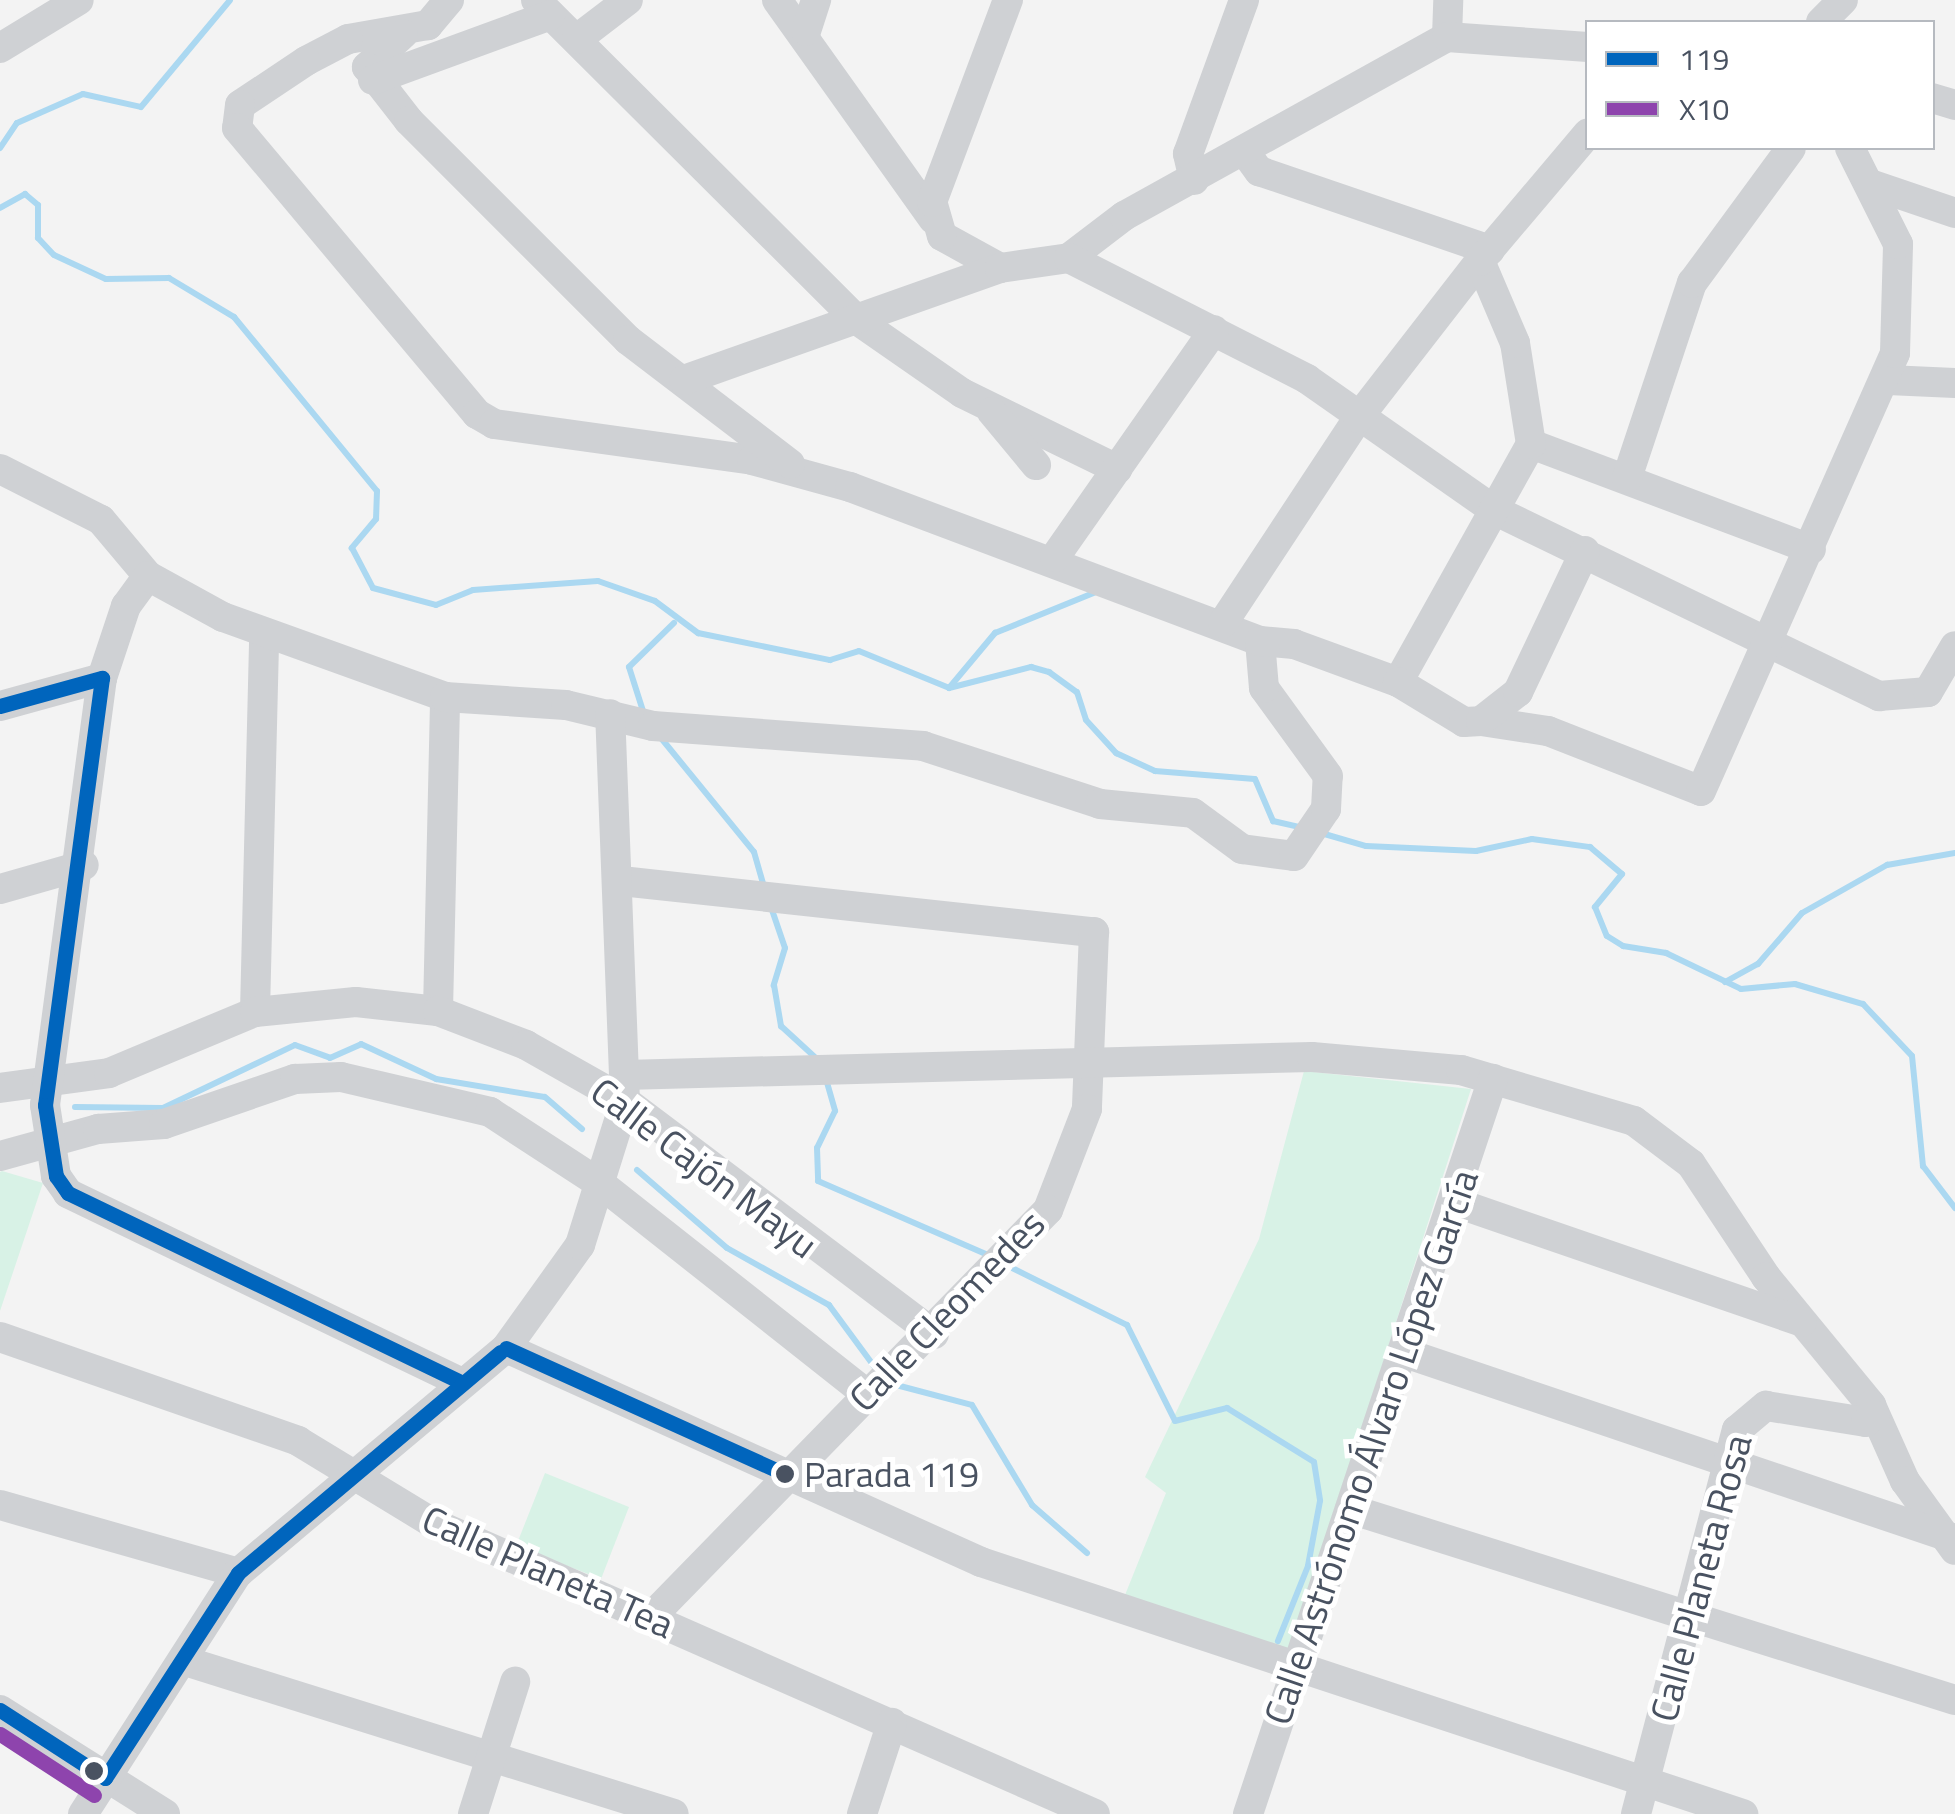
<!DOCTYPE html>
<meta charset="utf-8">
<style>
body{margin:0}
#map{position:relative;width:1955px;height:1814px;overflow:hidden;background:#f3f3f3;font-family:"Titillium Web",sans-serif}
div>[style]{position:absolute}
[style*='--x']{left:calc(var(--x)*1px);top:calc(var(--y)*1px);width:calc(var(--w)*1px);rotate:calc(var(--a)*1deg)}
.green>*{inset:0;background:#d8f2e6}
.stream>*{height:6px;margin:-3px;padding:0 3px;transform-origin:3px;border-radius:3px;background:#abd8f1}
.minor>*{height:30px;margin:-15px;padding:0 15px;transform-origin:15px;border-radius:15px;background:#cfd1d4}
.bus-1>*{height:15px;margin:-7.5px;padding:0 7.5px;transform-origin:7.5px;border-radius:7.5px;background:#0065bd}
.bus-2>*{height:15px;margin:-7.5px;padding:0 7.5px;transform-origin:7.5px;border-radius:7.5px;background:#8e44ad}
.dots>*{width:28px;height:28px;translate:-50% -50%;box-sizing:border-box;border:5px solid #fff;border-radius:50%}
span{translate:-50% -50%;white-space:nowrap;text-align:center;line-height:1.15;-webkit-text-stroke:10px #fff;paint-order:stroke}
.bus-label{font-size:36px;color:#495261}
.left{translate:0 -50%;text-align:left}
.street-label{font-size:38px;color:#495261}
.legend{position:absolute;left:1585px;top:20px;width:350px;height:130px;box-sizing:border-box;background:#fff;border:2px solid #b6bac0;margin:0;padding:12px 18px;list-style:none;font-size:30px;color:#495261}
.legend li{display:flex;align-items:center;gap:20px;height:50px}
.legend b{width:50px;border:2px solid #b6bac0}
</style>
<div id="map">
<div class="green">
<div style="clip-path:polygon(1304px 1071px,1471px 1089px,1289px 1655px,1125px 1595px,1166px 1493px,1145px 1477px,1259px 1239px)"></div>
<div style="clip-path:polygon(2px 1171px,43px 1183px,0 1311px,0 1172px)"></div>
<div style="clip-path:polygon(545px 1473px,629px 1507px,601px 1579px,516px 1546px)"></div>
</div>
<div class="stream">
<div style="--x:0;--y:148;--w:30;--a:-56"></div>
<div style="--x:17;--y:123;--w:72;--a:-23.7"></div>
<div style="--x:83;--y:94;--w:59;--a:12.6"></div>
<div style="--x:141;--y:107;--w:139;--a:-50.2"></div>
<div style="--x:0;--y:208;--w:29;--a:-29"></div>
<div style="--x:25;--y:194;--w:17;--a:40"></div>
<div style="--x:38;--y:205;--w:33;--a:90"></div>
<div style="--x:38;--y:238;--w:23;--a:47"></div>
<div style="--x:54;--y:255;--w:57;--a:24.8"></div>
<div style="--x:106;--y:279;--w:63;--a:-0.9"></div>
<div style="--x:169;--y:278;--w:76;--a:31"></div>
<div style="--x:234;--y:317;--w:225;--a:50.6"></div>
<div style="--x:377;--y:491;--w:28;--a:92"></div>
<div style="--x:376;--y:519;--w:38;--a:130"></div>
<div style="--x:352;--y:548;--w:45;--a:62.3"></div>
<div style="--x:373;--y:588;--w:65;--a:15.1"></div>
<div style="--x:436;--y:605;--w:40;--a:-22"></div>
<div style="--x:473;--y:590;--w:125;--a:-4.1"></div>
<div style="--x:598;--y:581;--w:60;--a:19.3"></div>
<div style="--x:655;--y:601;--w:54;--a:36.7"></div>
<div style="--x:698;--y:633;--w:135;--a:11.6"></div>
<div style="--x:830;--y:660;--w:30;--a:-17"></div>
<div style="--x:859;--y:651;--w:97;--a:22.3"></div>
<div style="--x:949;--y:688;--w:85;--a:-14.4"></div>
<div style="--x:1031;--y:667;--w:19;--a:16"></div>
<div style="--x:1049;--y:672;--w:34;--a:36"></div>
<div style="--x:1077;--y:692;--w:29;--a:72"></div>
<div style="--x:1086;--y:720;--w:45;--a:47.7"></div>
<div style="--x:1116;--y:753;--w:43;--a:24.8"></div>
<div style="--x:1155;--y:771;--w:100;--a:4.6"></div>
<div style="--x:1255;--y:779;--w:46;--a:66.8"></div>
<div style="--x:1273;--y:821;--w:32;--a:13"></div>
<div style="--x:949;--y:688;--w:72;--a:-50.1"></div>
<div style="--x:995;--y:633;--w:109;--a:-22.1"></div>
<div style="--x:643;--y:711;--w:46;--a:-107.7"></div>
<div style="--x:629;--y:667;--w:63;--a:-44.4"></div>
<div style="--x:661;--y:738;--w:147;--a:50.8"></div>
<div style="--x:754;--y:852;--w:35;--a:74"></div>
<div style="--x:1321;--y:833;--w:47;--a:16.1"></div>
<div style="--x:1366;--y:846;--w:110;--a:2.6"></div>
<div style="--x:1476;--y:851;--w:57;--a:-12.1"></div>
<div style="--x:1532;--y:839;--w:59;--a:7.9"></div>
<div style="--x:1590;--y:847;--w:42;--a:40.2"></div>
<div style="--x:1622;--y:874;--w:43;--a:129.3"></div>
<div style="--x:1595;--y:907;--w:31;--a:68"></div>
<div style="--x:1607;--y:936;--w:19;--a:32"></div>
<div style="--x:1623;--y:946;--w:44;--a:9.2"></div>
<div style="--x:1666;--y:953;--w:83;--a:25.6"></div>
<div style="--x:1741;--y:989;--w:54;--a:-5.3"></div>
<div style="--x:1795;--y:984;--w:71;--a:16.4"></div>
<div style="--x:1863;--y:1004;--w:71;--a:46.7"></div>
<div style="--x:1912;--y:1056;--w:111;--a:84.3"></div>
<div style="--x:1923;--y:1166;--w:53;--a:52.7"></div>
<div style="--x:771;--y:907;--w:43;--a:71.1"></div>
<div style="--x:785;--y:948;--w:39;--a:107"></div>
<div style="--x:774;--y:985;--w:42;--a:80.3"></div>
<div style="--x:781;--y:1026;--w:49;--a:42.5"></div>
<div style="--x:1725;--y:982;--w:38;--a:-29"></div>
<div style="--x:1758;--y:964;--w:67;--a:-49.2"></div>
<div style="--x:1802;--y:913;--w:98;--a:-29.5"></div>
<div style="--x:1887;--y:865;--w:69;--a:-10"></div>
<div style="--x:826;--y:1079;--w:33;--a:74"></div>
<div style="--x:835;--y:1111;--w:41;--a:115.9"></div>
<div style="--x:817;--y:1148;--w:33;--a:88"></div>
<div style="--x:818;--y:1181;--w:191;--a:23.5"></div>
<div style="--x:75;--y:1107;--w:88;--a:0.7"></div>
<div style="--x:163;--y:1108;--w:146;--a:-25.5"></div>
<div style="--x:295;--y:1045;--w:37;--a:20"></div>
<div style="--x:330;--y:1058;--w:34;--a:-24"></div>
<div style="--x:361;--y:1044;--w:83;--a:25"></div>
<div style="--x:436;--y:1079;--w:110;--a:9.4"></div>
<div style="--x:545;--y:1097;--w:49;--a:40.9"></div>
<div style="--x:637;--y:1170;--w:119;--a:40.9"></div>
<div style="--x:727;--y:1248;--w:117;--a:29.2"></div>
<div style="--x:829;--y:1305;--w:76;--a:53.6"></div>
<div style="--x:1008;--y:1266;--w:133;--a:26.4"></div>
<div style="--x:1127;--y:1325;--w:107;--a:63.4"></div>
<div style="--x:1175;--y:1421;--w:54;--a:-14"></div>
<div style="--x:1227;--y:1408;--w:102;--a:31.8"></div>
<div style="--x:1314;--y:1462;--w:39;--a:81"></div>
<div style="--x:1320;--y:1501;--w:66;--a:100.5"></div>
<div style="--x:1308;--y:1566;--w:81;--a:111.8"></div>
<div style="--x:900;--y:1386;--w:74;--a:14.8"></div>
<div style="--x:972;--y:1405;--w:117;--a:59"></div>
<div style="--x:1032;--y:1505;--w:73;--a:41.1"></div>
</div>
<div class="minor">
<div style="--x:449;--y:0;--w:33;--a:130"></div>
<div style="--x:428;--y:25;--w:81;--a:170.1"></div>
<div style="--x:348;--y:39;--w:47;--a:152.4"></div>
<div style="--x:306;--y:61;--w:79;--a:146.3"></div>
<div style="--x:240;--y:105;--w:23;--a:97"></div>
<div style="--x:237;--y:128;--w:373;--a:50"></div>
<div style="--x:477;--y:414;--w:20;--a:30"></div>
<div style="--x:494;--y:424;--w:260;--a:7.9"></div>
<div style="--x:752;--y:460;--w:102;--a:15.4"></div>
<div style="--x:850;--y:487;--w:438;--a:20.6"></div>
<div style="--x:536;--y:0;--w:453;--a:44.9"></div>
<div style="--x:857;--y:320;--w:128;--a:34.8"></div>
<div style="--x:962;--y:393;--w:173;--a:26.1"></div>
<div style="--x:777;--y:0;--w:269;--a:54.5"></div>
<div style="--x:1821;--y:22;--w:31;--a:-45"></div>
<div style="--x:806;--y:31;--w:33;--a:-72"></div>
<div style="--x:403;--y:34;--w:49;--a:137.5"></div>
<div style="--x:367;--y:67;--w:68;--a:52.1"></div>
<div style="--x:409;--y:121;--w:310;--a:45"></div>
<div style="--x:628;--y:340;--w:204;--a:37.4"></div>
<div style="--x:1447;--y:37;--w:37;--a:-88"></div>
<div style="--x:577;--y:39;--w:64;--a:-37.4"></div>
<div style="--x:0;--y:48;--w:92;--a:-31.3"></div>
<div style="--x:373;--y:80;--w:189;--a:-20.1"></div>
<div style="--x:1932;--y:98;--w:24;--a:17"></div>
<div style="--x:1245;--y:152;--w:24;--a:54"></div>
<div style="--x:1259;--y:171;--w:244;--a:18.9"></div>
<div style="--x:1194;--y:180;--w:27;--a:-103"></div>
<div style="--x:1188;--y:154;--w:164;--a:-70"></div>
<div style="--x:1870;--y:184;--w:90;--a:18.8"></div>
<div style="--x:1069;--y:258;--w:69;--a:-37.4"></div>
<div style="--x:1124;--y:216;--w:369;--a:-29"></div>
<div style="--x:1447;--y:37;--w:141;--a:4.1"></div>
<div style="--x:1000;--y:268;--w:66;--a:-151.1"></div>
<div style="--x:942;--y:236;--w:35;--a:-106"></div>
<div style="--x:932;--y:202;--w:216;--a:-69.4"></div>
<div style="--x:684;--y:380;--w:335;--a:-19.5"></div>
<div style="--x:1000;--y:268;--w:70;--a:-8.2"></div>
<div style="--x:1069;--y:258;--w:267;--a:26.9"></div>
<div style="--x:1307;--y:379;--w:228;--a:35"></div>
<div style="--x:1494;--y:510;--w:428;--a:25.8"></div>
<div style="--x:1879;--y:696;--w:49;--a:-4.7"></div>
<div style="--x:1928;--y:692;--w:53;--a:-59.6"></div>
<div style="--x:1888;--y:380;--w:67;--a:2.6"></div>
<div style="--x:992;--y:412;--w:69;--a:50.3"></div>
<div style="--x:1531;--y:444;--w:299;--a:20.6"></div>
<div style="--x:0;--y:469;--w:113;--a:26.8"></div>
<div style="--x:101;--y:520;--w:73;--a:50"></div>
<div style="--x:1627;--y:478;--w:206;--a:-71.6"></div>
<div style="--x:1692;--y:283;--w:167;--a:-53.7"></div>
<div style="--x:1055;--y:557;--w:277;--a:-55"></div>
<div style="--x:1223;--y:623;--w:245;--a:-56.6"></div>
<div style="--x:1358;--y:418;--w:199;--a:-52.2"></div>
<div style="--x:1398;--y:682;--w:273;--a:-60.8"></div>
<div style="--x:1531;--y:444;--w:102;--a:-99"></div>
<div style="--x:1515;--y:343;--w:89;--a:-113.1"></div>
<div style="--x:1480;--y:261;--w:167;--a:-49.8"></div>
<div style="--x:0;--y:706;--w:106;--a:-15.4"></div>
<div style="--x:1481;--y:721;--w:68;--a:8.5"></div>
<div style="--x:1548;--y:731;--w:164;--a:21.4"></div>
<div style="--x:1701;--y:791;--w:479;--a:-66.1"></div>
<div style="--x:1895;--y:353;--w:109;--a:-88.4"></div>
<div style="--x:1898;--y:244;--w:107;--a:-116.6"></div>
<div style="--x:621;--y:881;--w:476;--a:6.2"></div>
<div style="--x:1094;--y:932;--w:177;--a:92.3"></div>
<div style="--x:1087;--y:1109;--w:108;--a:111.1"></div>
<div style="--x:1048;--y:1210;--w:571;--a:134.29"></div>
<div style="--x:0;--y:889;--w:87;--a:-15.9"></div>
<div style="--x:438;--y:1011;--w:314;--a:-88.7"></div>
<div style="--x:255;--y:1012;--w:379;--a:-88.6"></div>
<div style="--x:624;--y:1075;--w:688;--a:-1.5"></div>
<div style="--x:1312;--y:1057;--w:150;--a:5"></div>
<div style="--x:1461;--y:1070;--w:180;--a:16.4"></div>
<div style="--x:1634;--y:1121;--w:71;--a:37"></div>
<div style="--x:1691;--y:1164;--w:136;--a:56.4"></div>
<div style="--x:1766;--y:1277;--w:166;--a:50.6"></div>
<div style="--x:1871;--y:1405;--w:83;--a:65.9"></div>
<div style="--x:1905;--y:1481;--w:85;--a:54.1"></div>
<div style="--x:0;--y:1088;--w:110;--a:-7.8"></div>
<div style="--x:109;--y:1073;--w:158;--a:-22.7"></div>
<div style="--x:255;--y:1012;--w:101;--a:-5.7"></div>
<div style="--x:356;--y:1002;--w:82;--a:6.3"></div>
<div style="--x:438;--y:1011;--w:94;--a:21.1"></div>
<div style="--x:526;--y:1045;--w:114;--a:29.5"></div>
<div style="--x:625;--y:1101;--w:387;--a:37"></div>
<div style="--x:0;--y:1156;--w:102;--a:-15.4"></div>
<div style="--x:98;--y:1129;--w:66;--a:-4.3"></div>
<div style="--x:164;--y:1124;--w:139;--a:-19"></div>
<div style="--x:295;--y:1079;--w:46;--a:-2.5"></div>
<div style="--x:341;--y:1077;--w:153;--a:13.2"></div>
<div style="--x:490;--y:1112;--w:134;--a:33.1"></div>
<div style="--x:602;--y:1185;--w:337;--a:38.3"></div>
<div style="--x:1454;--y:1202;--w:368;--a:19"></div>
<div style="--x:0;--y:1337;--w:316;--a:19.2"></div>
<div style="--x:298;--y:1441;--w:158;--a:31.3"></div>
<div style="--x:433;--y:1523;--w:723;--a:23.73"></div>
<div style="--x:506;--y:1348;--w:521;--a:24.25"></div>
<div style="--x:981;--y:1562;--w:803;--a:18.3"></div>
<div style="--x:1402;--y:1352;--w:577;--a:18.69"></div>
<div style="--x:458;--y:1381;--w:433;--a:-154.3"></div>
<div style="--x:68;--y:1193;--w:21;--a:-125"></div>
<div style="--x:56;--y:1176;--w:72;--a:-98.8"></div>
<div style="--x:45;--y:1105;--w:431;--a:-82.4"></div>
<div style="--x:102;--y:678;--w:76;--a:-71.6"></div>
<div style="--x:126;--y:606;--w:37;--a:-54"></div>
<div style="--x:148;--y:576;--w:85;--a:28.7"></div>
<div style="--x:223;--y:617;--w:236;--a:19.8"></div>
<div style="--x:445;--y:697;--w:121;--a:3.8"></div>
<div style="--x:566;--y:705;--w:89;--a:13.6"></div>
<div style="--x:653;--y:726;--w:271;--a:4.2"></div>
<div style="--x:923;--y:746;--w:186;--a:18.1"></div>
<div style="--x:1100;--y:804;--w:93;--a:5.5"></div>
<div style="--x:1193;--y:813;--w:61;--a:36.3"></div>
<div style="--x:1242;--y:849;--w:52;--a:7.7"></div>
<div style="--x:1294;--y:856;--w:57;--a:-55.8"></div>
<div style="--x:1326;--y:809;--w:33;--a:-87"></div>
<div style="--x:1328;--y:776;--w:109;--a:-126"></div>
<div style="--x:1264;--y:688;--w:47;--a:-94.9"></div>
<div style="--x:1260;--y:641;--w:34;--a:5"></div>
<div style="--x:1294;--y:644;--w:111;--a:20.1"></div>
<div style="--x:1398;--y:682;--w:77;--a:31.2"></div>
<div style="--x:1464;--y:722;--w:17;--a:-3"></div>
<div style="--x:1481;--y:721;--w:47;--a:-38.1"></div>
<div style="--x:1518;--y:692;--w:156;--a:-64.6"></div>
<div style="--x:0;--y:1505;--w:248;--a:15.9"></div>
<div style="--x:1350;--y:1509;--w:634;--a:17.52"></div>
<div style="--x:185;--y:1661;--w:512;--a:17.37"></div>
<div style="--x:0;--y:1710;--w:195;--a:32.2"></div>
<div style="--x:83;--y:1814;--w:287;--a:-57.3"></div>
<div style="--x:238;--y:1573;--w:350;--a:-40"></div>
<div style="--x:506;--y:1348;--w:127;--a:-54.3"></div>
<div style="--x:580;--y:1245;--w:151;--a:-72.6"></div>
<div style="--x:625;--y:1101;--w:387;--a:-92.2"></div>
<div style="--x:473;--y:1814;--w:139;--a:-72.3"></div>
<div style="--x:862;--y:1814;--w:96;--a:-71.8"></div>
<div style="--x:1248;--y:1814;--w:775;--a:-71.57"></div>
<div style="--x:1636;--y:1814;--w:397;--a:-75.3"></div>
<div style="--x:1737;--y:1430;--w:38;--a:-40"></div>
<div style="--x:1766;--y:1406;--w:101;--a:9.1"></div>
<div style="--x:1866;--y:1422;--w:11;--a:-38"></div>
</div>
<div class="bus-1">
<div style="--x:0;--y:706;--w:106;--a:-15.4"></div>
<div style="--x:102;--y:678;--w:431;--a:97.6"></div>
<div style="--x:45;--y:1105;--w:72;--a:81.2"></div>
<div style="--x:56;--y:1176;--w:21;--a:55"></div>
<div style="--x:68;--y:1193;--w:433;--a:25.7"></div>
<div style="--x:506;--y:1348;--w:311;--a:24.3"></div>
<div style="--x:0;--y:1710;--w:125;--a:32.9"></div>
<div style="--x:105;--y:1778;--w:244;--a:-57"></div>
<div style="--x:238;--y:1573;--w:343;--a:-40.1"></div>
</div>
<div class="bus-2">
<div style="--x:0;--y:1734;--w:112;--a:33"></div>
</div>
<div class="dots">
<div style="left:785px;top:1474px;background:#495261"></div>
<div style="left:94px;top:1771px;background:#495261"></div>
</div>
<div class="bus-label">
<span class="left" style="left:804px;top:1474px">Parada 119</span>
</div>
<div class="street-label">
<span style="left:704px;top:1168px;rotate:37deg">Calle Cajón Mayu</span>
<span style="left:947px;top:1311px;rotate:-46deg">Calle Cleomedes</span>
<span style="left:1371px;top:1447px;rotate:-71deg">Calle Astrónomo Álvaro López García</span>
<span style="left:548px;top:1572px;rotate:24deg">Calle Planeta Tea</span>
<span style="left:1701px;top:1578px;rotate:-75deg">Calle Planeta Rosa</span>
</div>
<ul class="legend">
<li><b style="height:12px;background:#0065bd"></b>119</li>
<li><b style="height:12px;background:#8e44ad"></b>X10</li>
</ul>
</div>
